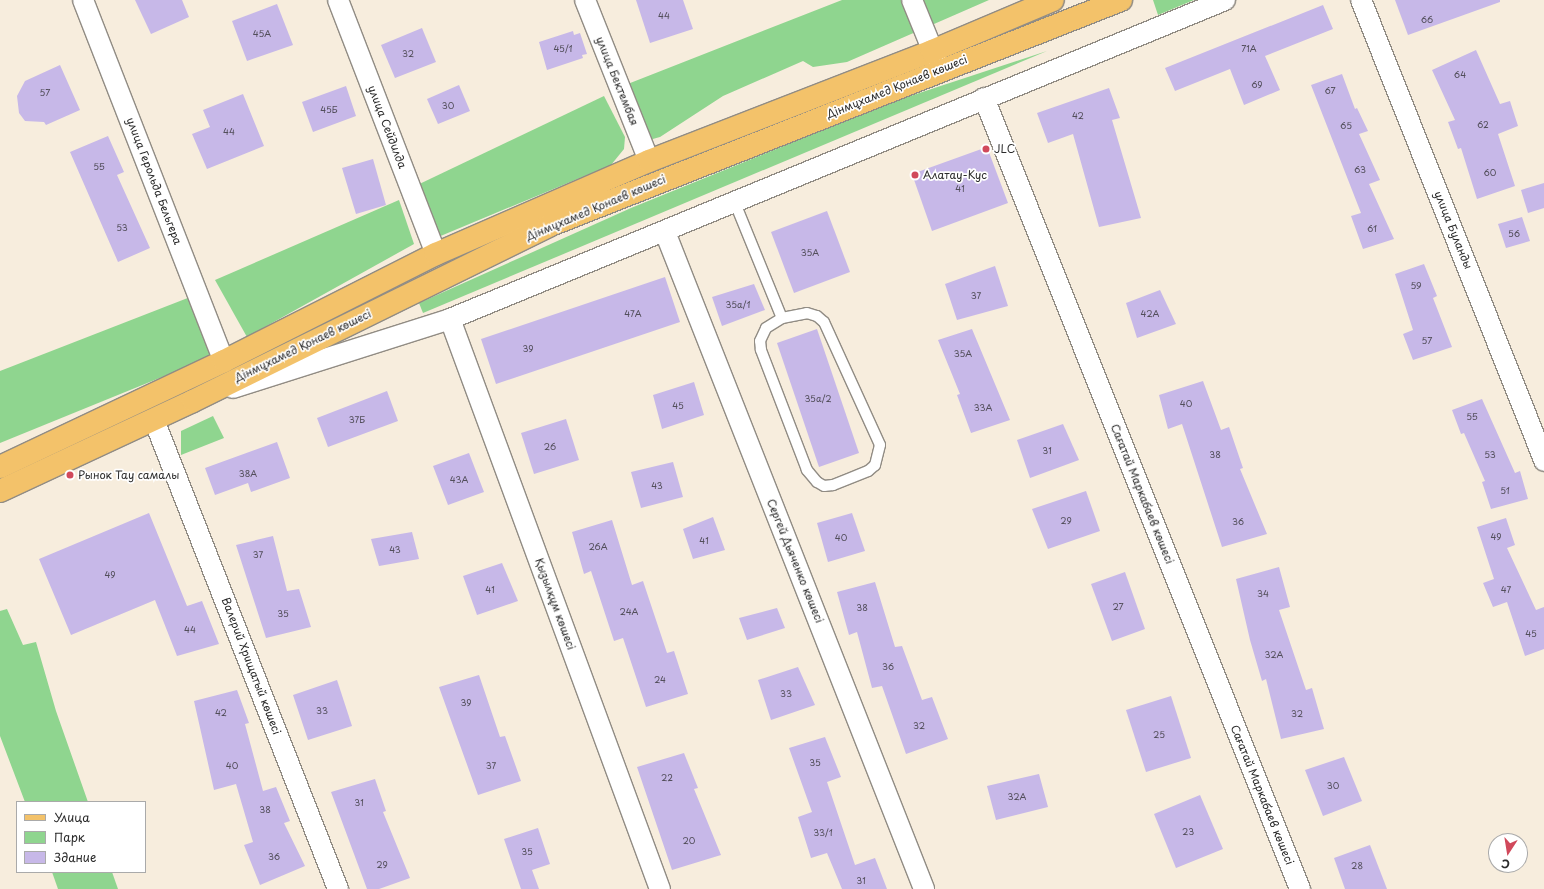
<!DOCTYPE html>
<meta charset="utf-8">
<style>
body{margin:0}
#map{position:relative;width:1544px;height:889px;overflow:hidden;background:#f7eddd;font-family:"Playpen Sans",sans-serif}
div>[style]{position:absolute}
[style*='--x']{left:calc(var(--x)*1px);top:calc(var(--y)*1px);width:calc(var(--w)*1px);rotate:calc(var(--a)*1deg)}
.green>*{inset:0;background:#8fd58f}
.building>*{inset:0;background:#c7b8e8}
.roads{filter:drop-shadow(1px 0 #918c84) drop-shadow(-1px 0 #918c84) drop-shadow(0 1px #918c84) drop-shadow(0 -1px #918c84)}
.lane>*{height:10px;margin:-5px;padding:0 5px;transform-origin:5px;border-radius:5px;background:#fff}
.street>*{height:20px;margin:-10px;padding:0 10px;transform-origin:10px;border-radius:10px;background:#fff}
.primary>*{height:22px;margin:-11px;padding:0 11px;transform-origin:11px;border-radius:11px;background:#f3c26a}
.dots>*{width:11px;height:11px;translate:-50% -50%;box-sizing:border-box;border:2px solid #fff;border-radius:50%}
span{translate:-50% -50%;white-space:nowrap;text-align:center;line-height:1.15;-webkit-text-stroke:3.5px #fff;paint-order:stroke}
.number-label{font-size:9px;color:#524e5a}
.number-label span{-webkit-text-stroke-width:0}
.street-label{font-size:11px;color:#2b2b2b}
.poi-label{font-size:11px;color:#2b2b2b}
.left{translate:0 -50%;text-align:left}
.legend{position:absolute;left:16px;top:801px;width:130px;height:72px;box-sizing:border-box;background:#fff;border:1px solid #aaa;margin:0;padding:5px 7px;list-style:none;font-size:12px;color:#2b2b2b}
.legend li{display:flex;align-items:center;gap:8px;height:20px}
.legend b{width:20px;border:1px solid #aaa}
.north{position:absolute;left:1488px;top:833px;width:40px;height:40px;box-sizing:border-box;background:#fff;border:1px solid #aaa;border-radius:50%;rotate:192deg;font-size:11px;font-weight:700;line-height:16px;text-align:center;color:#2b2b2b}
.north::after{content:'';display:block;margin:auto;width:14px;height:18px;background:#d1495b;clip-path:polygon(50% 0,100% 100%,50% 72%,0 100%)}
</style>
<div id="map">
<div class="green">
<div style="clip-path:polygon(842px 0,989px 0,847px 62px,813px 67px,803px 61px,723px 96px,660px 137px,642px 142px,620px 87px)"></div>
<div style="clip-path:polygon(1153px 0,1194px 0,1158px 15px)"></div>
<div style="clip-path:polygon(1047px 51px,423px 313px,419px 303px,631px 208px,892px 102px)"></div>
<div style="clip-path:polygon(604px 96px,625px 137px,624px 149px,611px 165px,431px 240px,411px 188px)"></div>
<div style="clip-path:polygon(399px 200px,414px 244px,247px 337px,215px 280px)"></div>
<div style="clip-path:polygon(198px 294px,221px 353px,0 443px,0 371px)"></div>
<div style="clip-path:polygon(213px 416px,224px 438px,181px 455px,181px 431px)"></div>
<div style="clip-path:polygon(7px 609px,23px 645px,36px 642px,56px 711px,88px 802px,25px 802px,0 736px,0 611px)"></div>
<div style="clip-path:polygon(52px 872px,112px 872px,118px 889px,58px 889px)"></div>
</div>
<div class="building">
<div style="clip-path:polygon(135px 0,182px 0,189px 17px,151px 34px)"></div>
<div style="clip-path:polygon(636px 0,683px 0,693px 29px,650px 43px)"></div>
<div style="clip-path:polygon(1395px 0,1500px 0,1500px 2px,1408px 35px)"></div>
<div style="clip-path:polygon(277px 4px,293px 45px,247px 61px,232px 21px)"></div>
<div style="clip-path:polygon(1323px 5px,1333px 29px,1265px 56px,1280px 90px,1244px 105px,1230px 69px,1175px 91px,1165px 68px)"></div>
<div style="clip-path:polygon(422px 28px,436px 62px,395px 78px,381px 45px)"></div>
<div style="clip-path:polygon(573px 31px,574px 35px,580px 33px,587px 54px,582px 55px,583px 58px,547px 70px,539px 42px)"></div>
<div style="clip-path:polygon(1476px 50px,1500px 104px,1510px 101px,1518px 126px,1498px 134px,1515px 186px,1477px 199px,1461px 148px,1458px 149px,1448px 122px,1455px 120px,1432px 70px)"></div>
<div style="clip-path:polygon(60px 65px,80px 110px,46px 125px,44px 122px,25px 121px,19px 113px,17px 96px,25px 81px)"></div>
<div style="clip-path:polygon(1342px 74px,1355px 109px,1357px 108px,1368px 131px,1359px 134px,1380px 180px,1369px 184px,1394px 239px,1363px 249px,1351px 216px,1361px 213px,1311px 85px)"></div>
<div style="clip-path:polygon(459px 85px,470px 111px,438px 124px,427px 99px)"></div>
<div style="clip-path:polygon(346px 86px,356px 116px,313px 132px,302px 102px)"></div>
<div style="clip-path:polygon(1109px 88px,1120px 118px,1112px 120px,1141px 218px,1099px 227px,1073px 134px,1048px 143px,1037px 113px)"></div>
<div style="clip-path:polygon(243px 94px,264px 146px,207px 169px,192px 134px,210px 127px,203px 110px)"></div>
<div style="clip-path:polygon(108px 136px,124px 172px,117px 175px,150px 248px,118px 262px,70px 152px)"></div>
<div style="clip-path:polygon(987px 147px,1008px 203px,932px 231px,912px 174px)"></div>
<div style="clip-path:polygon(373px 159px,386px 205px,356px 214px,342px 168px)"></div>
<div style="clip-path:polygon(1544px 183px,1544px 208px,1528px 213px,1521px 190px)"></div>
<div style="clip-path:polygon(827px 211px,850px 272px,794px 293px,771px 232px)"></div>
<div style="clip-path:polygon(1522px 217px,1530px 241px,1506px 248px,1498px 224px)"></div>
<div style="clip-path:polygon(1424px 264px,1437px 296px,1433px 298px,1452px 347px,1413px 360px,1403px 334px,1413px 330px,1395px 274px)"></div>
<div style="clip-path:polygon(995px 266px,1008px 306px,957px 320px,945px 284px)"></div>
<div style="clip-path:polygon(665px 277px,680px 322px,496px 384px,481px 339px)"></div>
<div style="clip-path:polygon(754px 284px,765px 310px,722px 326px,712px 297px)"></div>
<div style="clip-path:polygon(1160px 290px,1176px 324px,1137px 338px,1126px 303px)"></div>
<div style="clip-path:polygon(817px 329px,859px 453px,819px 467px,777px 343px)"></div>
<div style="clip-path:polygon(972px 329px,1010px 420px,971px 433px,957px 395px,960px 394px,938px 340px)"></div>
<div style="clip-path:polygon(1203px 381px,1221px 430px,1229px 427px,1243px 468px,1240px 469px,1267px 534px,1222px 547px,1182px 424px,1168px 429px,1159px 395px)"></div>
<div style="clip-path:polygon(694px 382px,704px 415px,662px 429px,653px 395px)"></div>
<div style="clip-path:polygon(387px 391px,398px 421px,328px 447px,317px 418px)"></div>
<div style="clip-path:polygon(1482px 399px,1515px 473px,1520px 471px,1528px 499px,1491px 509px,1482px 482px,1485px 481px,1464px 433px,1461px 434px,1452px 410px)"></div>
<div style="clip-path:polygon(566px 419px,579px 460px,534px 474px,521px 433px)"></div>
<div style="clip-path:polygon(1063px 424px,1079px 460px,1030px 478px,1017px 440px)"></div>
<div style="clip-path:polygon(277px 442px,290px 478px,251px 492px,248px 483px,215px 495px,205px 468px)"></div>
<div style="clip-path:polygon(469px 453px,484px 492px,448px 505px,433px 466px)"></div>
<div style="clip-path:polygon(673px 462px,683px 497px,641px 508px,631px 472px)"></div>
<div style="clip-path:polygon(1086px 491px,1100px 531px,1048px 549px,1032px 509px)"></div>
<div style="clip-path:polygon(149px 513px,187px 606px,202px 601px,219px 644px,177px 656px,155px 600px,71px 635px,39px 559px)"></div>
<div style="clip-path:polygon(852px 513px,865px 551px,828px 562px,817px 523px)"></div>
<div style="clip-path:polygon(713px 517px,725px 550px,693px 559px,683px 529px)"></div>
<div style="clip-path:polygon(1506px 518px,1515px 545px,1507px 548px,1536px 610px,1544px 607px,1544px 649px,1525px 656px,1507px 602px,1493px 607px,1483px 583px,1494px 579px,1477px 527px)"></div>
<div style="clip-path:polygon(612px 520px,632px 585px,643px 581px,667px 653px,674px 651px,688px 694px,646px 707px,623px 638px,614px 641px,591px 571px,584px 574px,572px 532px)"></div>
<div style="clip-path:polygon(412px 532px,419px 559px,379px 566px,371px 539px)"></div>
<div style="clip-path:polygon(273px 536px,287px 591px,299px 589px,311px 627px,266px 638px,236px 545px)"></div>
<div style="clip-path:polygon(502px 563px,518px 601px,477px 615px,463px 576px)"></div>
<div style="clip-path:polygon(1279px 567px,1290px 607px,1279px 610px,1306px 690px,1312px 688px,1324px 729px,1281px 739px,1266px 679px,1262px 681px,1250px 640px,1236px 579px)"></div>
<div style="clip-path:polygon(1125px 572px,1145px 629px,1112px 641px,1091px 584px)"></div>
<div style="clip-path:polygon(875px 582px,895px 647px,902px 646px,922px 700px,932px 697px,948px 739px,906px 754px,882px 686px,872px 688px,857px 632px,849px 635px,837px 592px)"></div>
<div style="clip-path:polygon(777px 608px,785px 628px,747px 640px,739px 618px)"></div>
<div style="clip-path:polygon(798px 667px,815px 705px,771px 720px,758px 680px)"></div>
<div style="clip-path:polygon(479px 675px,500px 737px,505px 736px,521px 781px,478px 795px,439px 687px)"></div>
<div style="clip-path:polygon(337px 680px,352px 726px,308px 740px,293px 695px)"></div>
<div style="clip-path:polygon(237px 690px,249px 723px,245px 724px,263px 791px,276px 787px,290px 821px,284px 823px,305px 866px,260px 885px,244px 845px,253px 842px,236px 784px,214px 790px,194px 701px)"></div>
<div style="clip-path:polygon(1171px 696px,1191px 758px,1146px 772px,1126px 710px)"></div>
<div style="clip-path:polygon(825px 737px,841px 777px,827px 782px,855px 865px,875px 858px,887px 889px,842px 889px,827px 853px,811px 858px,798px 817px,812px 812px,789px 748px)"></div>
<div style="clip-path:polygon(684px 753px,698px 788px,694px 789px,721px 855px,672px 870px,637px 767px)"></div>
<div style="clip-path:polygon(1344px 757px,1362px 801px,1323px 816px,1305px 770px)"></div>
<div style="clip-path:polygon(1039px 774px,1048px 807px,996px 820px,987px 786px)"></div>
<div style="clip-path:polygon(375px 779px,386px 811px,383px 812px,410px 878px,379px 889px,367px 889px,331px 792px)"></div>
<div style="clip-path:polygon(1200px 795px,1223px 849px,1176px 868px,1154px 814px)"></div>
<div style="clip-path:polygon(538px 828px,550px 864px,532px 870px,539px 889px,521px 889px,504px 839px)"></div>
<div style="clip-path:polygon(1370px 845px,1387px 889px,1345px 889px,1334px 858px)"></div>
</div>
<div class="roads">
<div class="lane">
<div style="--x:735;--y:203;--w:124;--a:67.8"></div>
<div style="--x:807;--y:313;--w:10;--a:17"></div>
<div style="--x:817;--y:316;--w:9;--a:41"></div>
<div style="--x:824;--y:322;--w:135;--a:65.5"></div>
<div style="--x:880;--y:445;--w:21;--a:104"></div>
<div style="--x:875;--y:465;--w:9;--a:139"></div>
<div style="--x:868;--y:471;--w:38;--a:158"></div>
<div style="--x:833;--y:485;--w:9;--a:174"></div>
<div style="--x:824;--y:486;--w:8;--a:-150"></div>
<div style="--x:817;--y:482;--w:16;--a:-130"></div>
<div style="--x:807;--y:470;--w:129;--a:-111"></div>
<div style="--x:761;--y:350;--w:9;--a:-96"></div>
<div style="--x:760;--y:341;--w:14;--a:-65"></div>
<div style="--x:766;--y:328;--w:19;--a:-32"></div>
<div style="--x:782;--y:318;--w:25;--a:-11"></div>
</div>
<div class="street">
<div style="--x:83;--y:0;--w:388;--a:68.7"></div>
<div style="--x:338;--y:0;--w:272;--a:68.9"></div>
<div style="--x:585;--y:0;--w:173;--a:68.3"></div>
<div style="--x:912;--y:0;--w:71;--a:67.8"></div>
<div style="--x:1361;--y:0;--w:496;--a:68.3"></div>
<div style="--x:984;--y:98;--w:852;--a:68.22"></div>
<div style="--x:665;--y:232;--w:706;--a:68.48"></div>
<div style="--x:450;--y:319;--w:607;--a:69.78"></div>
<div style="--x:233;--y:388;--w:228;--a:-17.6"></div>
<div style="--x:450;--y:319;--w:838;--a:-22.37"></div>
<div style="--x:154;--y:420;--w:504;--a:68.58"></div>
</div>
<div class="primary">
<div style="--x:0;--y:467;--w:248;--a:-25.3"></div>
<div style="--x:224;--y:361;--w:237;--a:-26.8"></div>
<div style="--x:436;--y:254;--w:232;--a:-23.6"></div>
<div style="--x:649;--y:161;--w:304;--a:-21.2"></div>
<div style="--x:932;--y:51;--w:131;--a:-22.9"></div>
<div style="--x:0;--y:491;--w:213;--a:-25"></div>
<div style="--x:193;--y:401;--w:396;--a:-26.2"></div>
<div style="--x:548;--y:226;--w:616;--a:-21.53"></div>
</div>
</div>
<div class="dots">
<div style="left:986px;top:149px;background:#d1495b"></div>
<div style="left:915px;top:175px;background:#d1495b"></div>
<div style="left:70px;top:475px;background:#d1495b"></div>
</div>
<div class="number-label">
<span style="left:664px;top:15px">44</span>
<span style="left:1427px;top:19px">66</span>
<span style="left:262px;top:33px">45А</span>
<span style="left:563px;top:48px">45/1</span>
<span style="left:1249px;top:48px">71А</span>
<span style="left:408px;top:53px">32</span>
<span style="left:1460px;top:74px">64</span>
<span style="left:1257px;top:84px">69</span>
<span style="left:1330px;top:90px">67</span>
<span style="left:45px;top:92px">57</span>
<span style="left:448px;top:105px">30</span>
<span style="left:329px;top:109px">45Б</span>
<span style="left:1078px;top:115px">42</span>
<span style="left:1483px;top:124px">62</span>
<span style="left:1346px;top:125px">65</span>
<span style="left:229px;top:131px">44</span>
<span style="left:99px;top:166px">55</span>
<span style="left:1360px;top:169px">63</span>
<span style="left:1490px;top:172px">60</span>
<span style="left:960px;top:188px">41</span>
<span style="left:122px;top:227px">53</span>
<span style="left:1372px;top:228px">61</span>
<span style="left:1514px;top:233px">56</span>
<span style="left:810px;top:252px">35А</span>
<span style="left:1416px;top:285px">59</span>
<span style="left:976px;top:295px">37</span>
<span style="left:738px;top:304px">35а/1</span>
<span style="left:633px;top:313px">47А</span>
<span style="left:1150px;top:313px">42А</span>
<span style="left:1427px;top:340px">57</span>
<span style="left:528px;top:348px">39</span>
<span style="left:963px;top:353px">35А</span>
<span style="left:818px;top:398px">35а/2</span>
<span style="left:1186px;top:403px">40</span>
<span style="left:678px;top:405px">45</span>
<span style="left:983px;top:407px">33А</span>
<span style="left:1472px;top:416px">55</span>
<span style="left:357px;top:419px">37Б</span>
<span style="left:550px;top:446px">26</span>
<span style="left:1047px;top:450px">31</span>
<span style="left:1215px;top:454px">38</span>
<span style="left:1490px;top:454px">53</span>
<span style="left:248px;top:473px">38А</span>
<span style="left:459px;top:479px">43А</span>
<span style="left:657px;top:485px">43</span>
<span style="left:1505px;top:490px">51</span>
<span style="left:1066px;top:520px">29</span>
<span style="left:1238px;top:521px">36</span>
<span style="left:1496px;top:536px">49</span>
<span style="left:841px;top:537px">40</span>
<span style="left:704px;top:540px">41</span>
<span style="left:598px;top:546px">26А</span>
<span style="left:395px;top:549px">43</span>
<span style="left:258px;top:554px">37</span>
<span style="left:110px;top:574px">49</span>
<span style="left:490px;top:589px">41</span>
<span style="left:1506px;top:589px">47</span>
<span style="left:1263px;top:593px">34</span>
<span style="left:1118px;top:606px">27</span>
<span style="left:862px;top:607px">38</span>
<span style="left:629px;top:611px">24А</span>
<span style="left:283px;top:613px">35</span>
<span style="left:190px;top:629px">44</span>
<span style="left:1531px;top:633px">45</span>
<span style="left:1274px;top:654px">32А</span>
<span style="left:888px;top:666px">36</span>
<span style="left:660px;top:679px">24</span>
<span style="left:786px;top:693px">33</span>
<span style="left:466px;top:702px">39</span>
<span style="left:322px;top:710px">33</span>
<span style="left:221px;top:712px">42</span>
<span style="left:1297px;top:713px">32</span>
<span style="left:919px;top:725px">32</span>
<span style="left:1159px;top:734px">25</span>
<span style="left:815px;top:762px">35</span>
<span style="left:232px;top:765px">40</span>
<span style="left:491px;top:765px">37</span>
<span style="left:667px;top:777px">22</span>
<span style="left:1333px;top:785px">30</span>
<span style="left:1017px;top:796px">32А</span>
<span style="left:359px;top:802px">31</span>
<span style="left:265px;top:809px">38</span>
<span style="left:1188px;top:831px">23</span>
<span style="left:823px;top:832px">33/1</span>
<span style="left:689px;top:840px">20</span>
<span style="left:527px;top:851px">35</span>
<span style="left:274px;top:856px">36</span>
<span style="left:382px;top:864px">29</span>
<span style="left:1357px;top:865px">28</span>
<span style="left:861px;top:880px">31</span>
</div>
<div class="street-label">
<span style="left:617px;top:81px;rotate:68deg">улица Бектембая</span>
<span style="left:897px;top:87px;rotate:-22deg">Дінмұхамед Қонаев көшесі</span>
<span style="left:387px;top:127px;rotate:69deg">улица Сейдилда</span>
<span style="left:154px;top:181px;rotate:69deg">улица Герольда Бельгера</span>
<span style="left:596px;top:208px;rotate:-23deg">Дінмұхамед Қонаев көшесі</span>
<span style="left:1453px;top:230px;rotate:68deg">улица Буланды</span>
<span style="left:303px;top:346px;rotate:-26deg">Дінмұхамед Қонаев көшесі</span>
<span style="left:1142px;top:494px;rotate:68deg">Сағатай Маркабаев көшесі</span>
<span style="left:795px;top:561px;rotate:68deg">Сергей Дьяченко көшесі</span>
<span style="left:555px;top:604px;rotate:70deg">Қызылқұм көшесі</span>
<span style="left:251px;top:666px;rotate:69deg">Валерий Хрищатый көшесі</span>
<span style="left:1262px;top:795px;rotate:68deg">Сағатай Маркабаев көшесі</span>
</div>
<div class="poi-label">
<span class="left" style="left:994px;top:149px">JLC</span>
<span class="left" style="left:923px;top:175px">Алатау-Кус</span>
<span class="left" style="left:78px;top:475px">Рынок Тау самалы</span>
</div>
<ul class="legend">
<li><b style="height:5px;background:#f3c26a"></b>Улица</li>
<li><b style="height:11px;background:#8fd58f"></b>Парк</li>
<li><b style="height:11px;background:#c7b8e8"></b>Здание</li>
</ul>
<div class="north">С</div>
</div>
